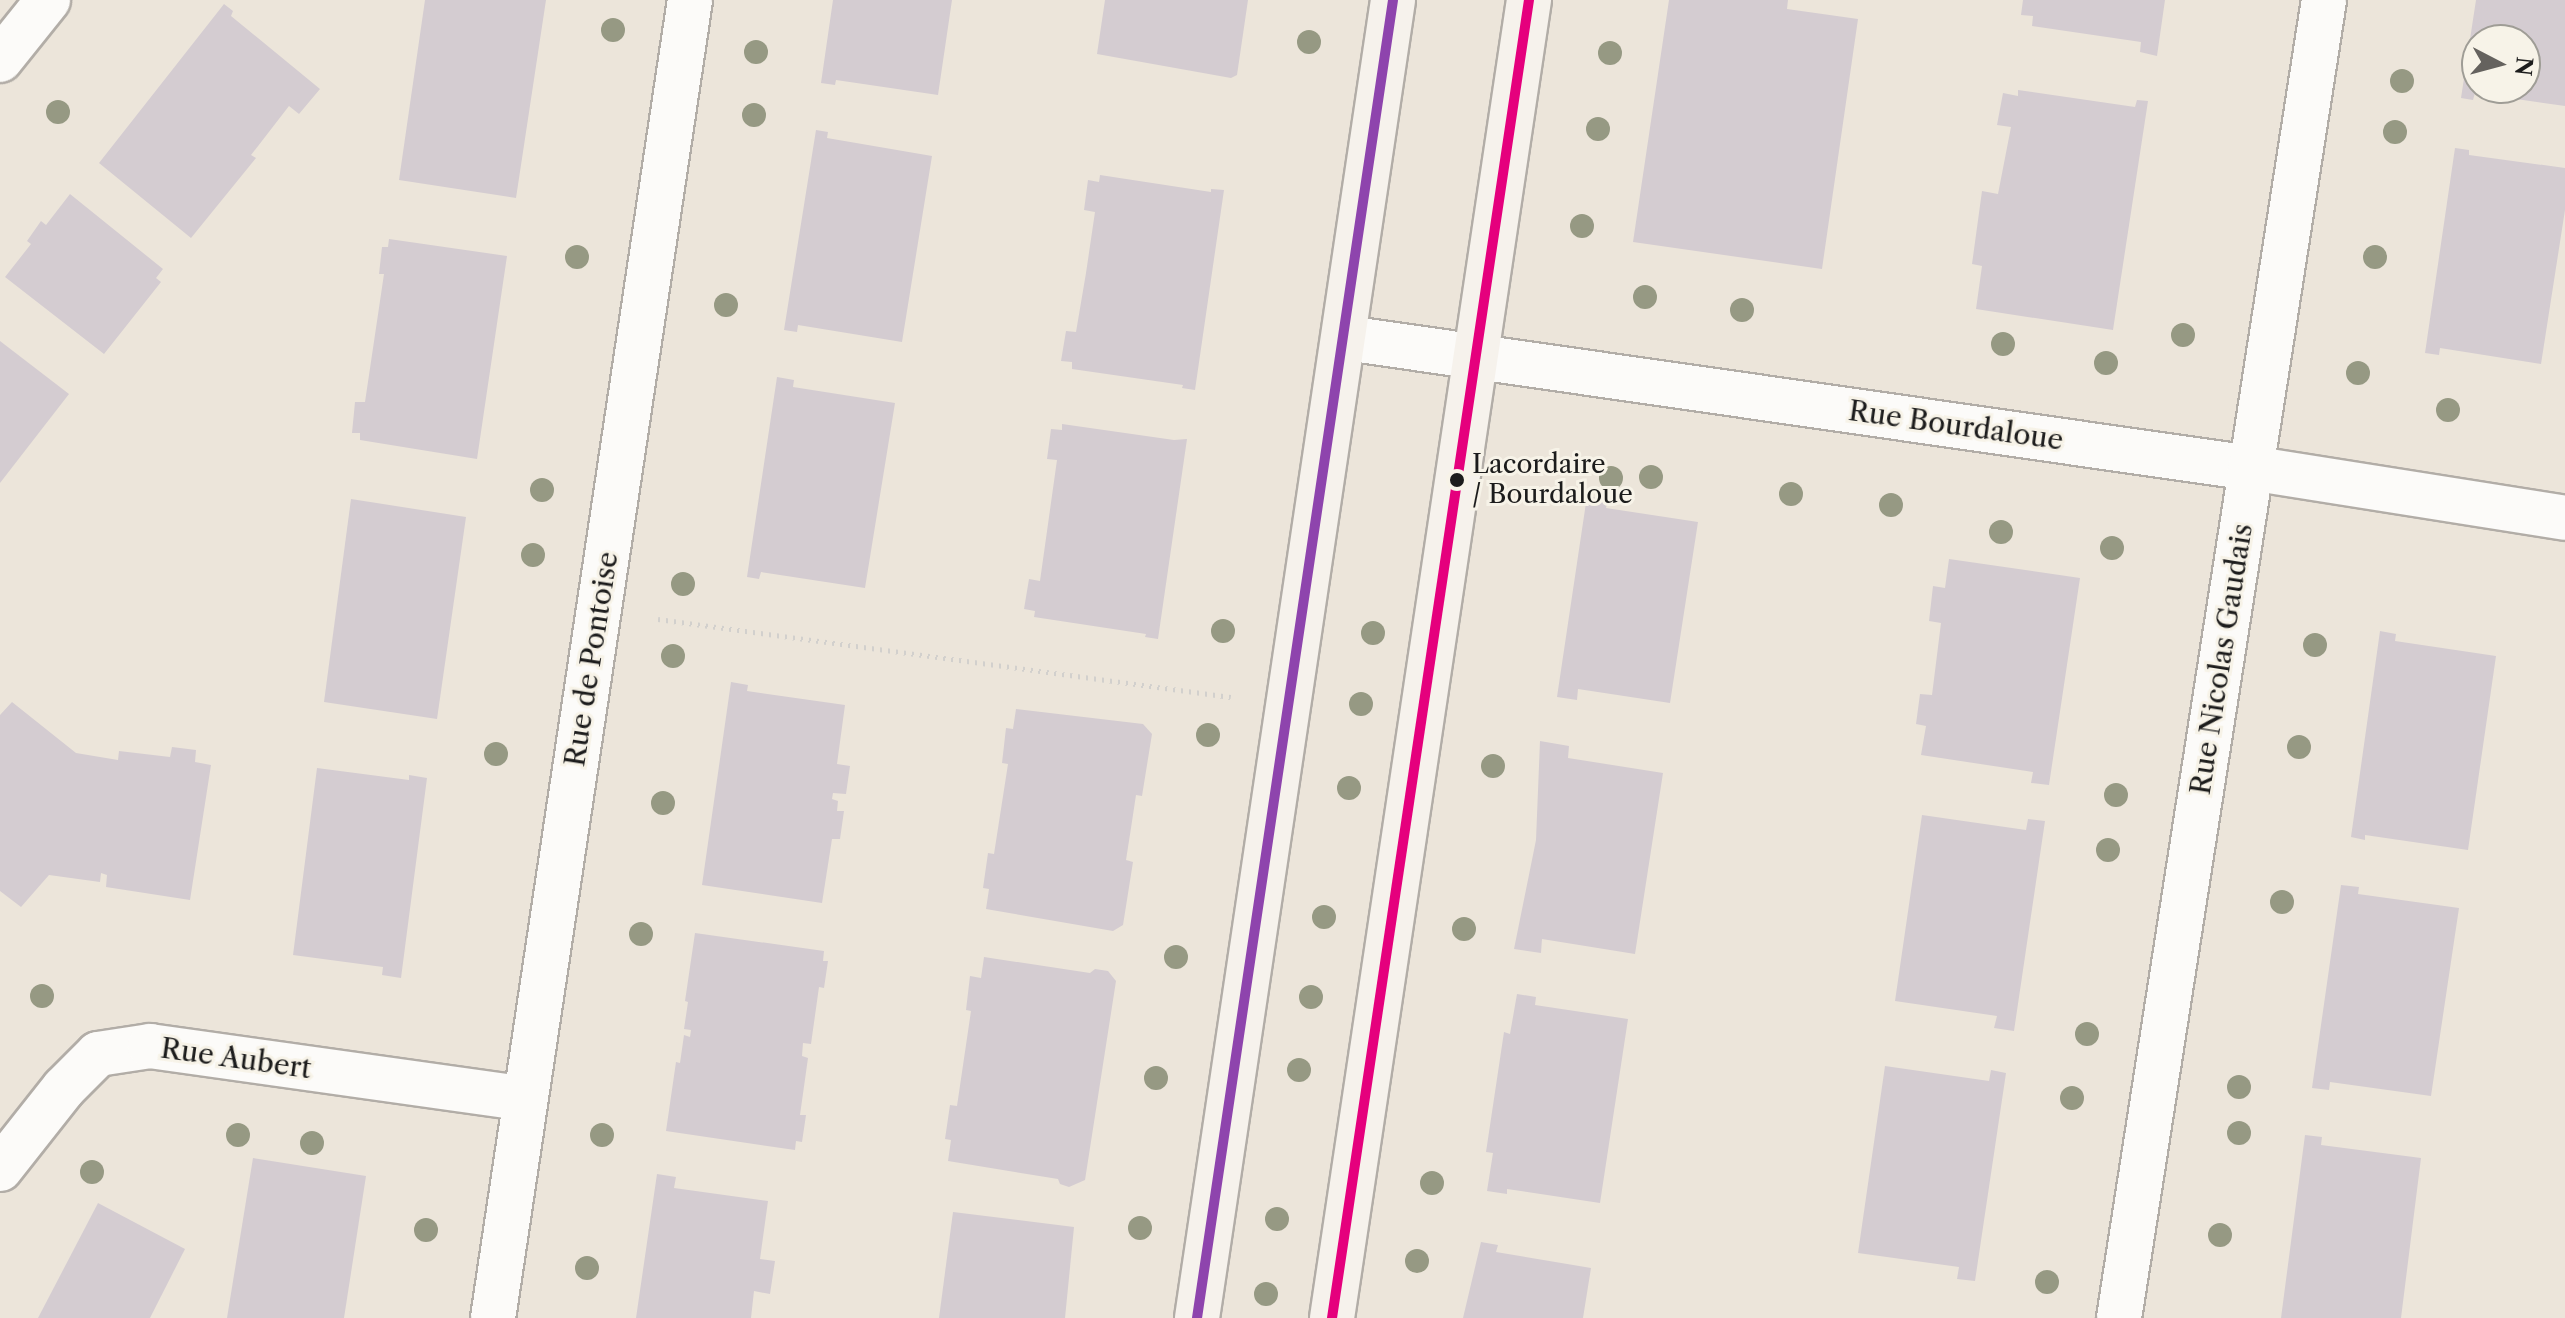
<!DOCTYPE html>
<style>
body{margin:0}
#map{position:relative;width:2565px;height:1318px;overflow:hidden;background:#ece5da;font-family:"Libre Caslon Text",serif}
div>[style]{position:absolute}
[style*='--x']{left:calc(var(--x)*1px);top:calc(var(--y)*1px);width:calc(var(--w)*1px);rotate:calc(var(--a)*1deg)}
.building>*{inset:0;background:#d4ccd1}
.path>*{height:5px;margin-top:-2.5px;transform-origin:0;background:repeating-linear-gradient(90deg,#d2d0cd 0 2px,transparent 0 8px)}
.roads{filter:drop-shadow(2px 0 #b2ada7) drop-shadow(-2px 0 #b2ada7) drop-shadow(0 2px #b2ada7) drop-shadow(0 -2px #b2ada7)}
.minor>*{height:44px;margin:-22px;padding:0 22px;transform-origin:22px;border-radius:22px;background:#fcfbf9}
.secondary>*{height:44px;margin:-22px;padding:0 22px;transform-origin:22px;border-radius:22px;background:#f6f2ec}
.bus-1>*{height:10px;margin:-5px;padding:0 5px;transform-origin:5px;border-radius:5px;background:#e5007d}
.bus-2>*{height:10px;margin:-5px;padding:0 5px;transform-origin:5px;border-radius:5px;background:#8e44ad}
.trees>*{width:24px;height:24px;margin:-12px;border-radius:50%;background:#969983}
.dots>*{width:22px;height:22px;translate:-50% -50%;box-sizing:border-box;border:4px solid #f7f3e8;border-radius:50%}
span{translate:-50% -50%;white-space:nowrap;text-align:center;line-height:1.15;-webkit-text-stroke:6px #f7f3e8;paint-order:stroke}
.bus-label{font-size:26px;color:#1c1c1c}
.left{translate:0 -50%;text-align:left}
.street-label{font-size:28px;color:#1c1c1c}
.north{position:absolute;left:2461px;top:24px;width:80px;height:80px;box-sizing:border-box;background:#f7f3e8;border:2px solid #9f9d96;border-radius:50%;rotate:96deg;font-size:22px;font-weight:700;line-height:32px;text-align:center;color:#1c1c1c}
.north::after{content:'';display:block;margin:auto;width:28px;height:36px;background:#65625e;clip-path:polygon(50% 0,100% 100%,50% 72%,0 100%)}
</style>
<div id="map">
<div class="building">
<div style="clip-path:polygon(425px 0,546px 0,516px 198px,399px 180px)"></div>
<div style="clip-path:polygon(833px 0,952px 0,938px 95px,836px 80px,835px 85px,821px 83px)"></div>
<div style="clip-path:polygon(1105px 0,1248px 0,1237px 75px,1231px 78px,1097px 54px)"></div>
<div style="clip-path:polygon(1669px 0,1788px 0,1787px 9px,1858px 19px,1822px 269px,1633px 242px)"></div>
<div style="clip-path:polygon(2023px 0,2165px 0,2157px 56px,2140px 52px,2141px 42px,2032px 26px,2033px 16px,2021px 15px)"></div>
<div style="clip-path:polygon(evenodd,2476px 0,2565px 0,2565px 106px,2475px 93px,2473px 100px,2461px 98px,2476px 0,2477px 40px,2525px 40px,2525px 88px,2477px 88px,2477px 40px)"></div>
<div style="clip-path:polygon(224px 4px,233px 11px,231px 16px,320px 89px,299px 114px,289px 106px,251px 155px,256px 158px,191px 238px,99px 163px)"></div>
<div style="clip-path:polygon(2018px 90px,2135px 107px,2137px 100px,2148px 101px,2113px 330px,1976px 309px,1982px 266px,1972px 264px,1982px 191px,1998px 194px,2011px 127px,1997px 125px,2003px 93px,2018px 96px)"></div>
<div style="clip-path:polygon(816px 130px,828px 132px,827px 138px,932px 156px,902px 342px,798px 325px,797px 332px,784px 330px)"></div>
<div style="clip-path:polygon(2455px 148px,2469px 150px,2469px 155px,2565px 168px,2565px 210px,2541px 364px,2440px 348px,2439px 355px,2425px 353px)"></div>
<div style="clip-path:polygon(1100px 175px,1211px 192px,1211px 189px,1224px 190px,1195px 390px,1182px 388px,1183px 385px,1072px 369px,1072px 362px,1061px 361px,1066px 331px,1076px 332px,1086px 273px,1095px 212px,1084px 210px,1088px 180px,1099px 182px)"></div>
<div style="clip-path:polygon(70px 194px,163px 269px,156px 278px,161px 282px,104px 354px,5px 277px,31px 244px,27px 241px,41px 221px,46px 225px)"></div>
<div style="clip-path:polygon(389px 239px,507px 256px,477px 459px,360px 440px,360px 433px,352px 433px,355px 402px,365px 402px,384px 274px,379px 274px,382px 247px,388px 247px)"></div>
<div style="clip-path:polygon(0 341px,69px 394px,0 483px)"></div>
<div style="clip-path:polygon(777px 377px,794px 380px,793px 387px,895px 403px,865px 588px,761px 572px,759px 579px,747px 577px)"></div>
<div style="clip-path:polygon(1062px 424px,1174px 440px,1187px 439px,1158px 639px,1145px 637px,1146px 634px,1034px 617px,1035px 611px,1024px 609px,1029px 579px,1040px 581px,1057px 460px,1047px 459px,1051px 429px,1062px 430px)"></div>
<div style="clip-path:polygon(1587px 496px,1608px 500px,1606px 508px,1698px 522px,1670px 703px,1578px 689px,1577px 700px,1557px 697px)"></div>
<div style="clip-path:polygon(351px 499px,466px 517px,437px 719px,324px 702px)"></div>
<div style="clip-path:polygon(1949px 559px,2080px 578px,2049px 785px,2031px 783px,2033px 772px,1921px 755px,1926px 726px,1916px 724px,1920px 694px,1932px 695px,1941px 623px,1929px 621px,1933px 586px,1945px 588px)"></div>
<div style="clip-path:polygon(2380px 631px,2396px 634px,2395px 641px,2496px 656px,2468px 850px,2365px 835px,2365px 840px,2351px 837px)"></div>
<div style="clip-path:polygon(731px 682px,748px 685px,747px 691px,845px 705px,837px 764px,850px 766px,846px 794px,833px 793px,832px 799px,838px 801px,837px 811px,844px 811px,840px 839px,832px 839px,822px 903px,702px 885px)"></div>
<div style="clip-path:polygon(12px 702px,76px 753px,118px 760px,119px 751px,170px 757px,172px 747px,196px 750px,195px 762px,211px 765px,190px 900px,106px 887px,107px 875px,101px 873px,100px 882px,49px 875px,21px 907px,0 891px,0 715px)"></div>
<div style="clip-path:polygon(1016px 709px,1143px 724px,1152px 734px,1142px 796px,1136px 795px,1131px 828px,1126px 860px,1133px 862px,1123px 925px,1113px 931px,986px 909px,989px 889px,983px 888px,988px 853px,994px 854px,1008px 764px,1002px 763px,1006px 728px,1013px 729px)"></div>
<div style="clip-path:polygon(1540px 741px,1569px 746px,1568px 758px,1663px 773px,1635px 954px,1542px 939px,1541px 953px,1514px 949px,1536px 840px)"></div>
<div style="clip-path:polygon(317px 768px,409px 780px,409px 775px,427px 778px,401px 978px,382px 975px,383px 967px,293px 955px)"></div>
<div style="clip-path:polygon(1922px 815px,2026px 830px,2028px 819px,2045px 821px,2014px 1031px,1994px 1028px,1997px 1016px,1895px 1001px)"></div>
<div style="clip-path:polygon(2341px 885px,2359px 887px,2358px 894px,2459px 908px,2431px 1096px,2330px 1082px,2329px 1090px,2312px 1088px)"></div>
<div style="clip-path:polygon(695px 933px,824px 951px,823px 961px,828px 961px,824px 988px,819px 987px,811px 1044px,803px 1043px,802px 1056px,808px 1058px,800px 1115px,806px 1115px,802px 1142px,796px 1141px,795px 1150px,666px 1131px,676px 1062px,680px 1063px,684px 1035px,690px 1037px,691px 1030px,684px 1029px,688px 1002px,685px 1001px)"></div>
<div style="clip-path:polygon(984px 957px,1090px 973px,1095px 969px,1108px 971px,1116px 981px,1085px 1180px,1069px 1187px,1060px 1184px,1058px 1179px,948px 1161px,951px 1140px,945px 1139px,950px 1105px,957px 1106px,971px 1011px,966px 1010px,970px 976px,981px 978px)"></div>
<div style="clip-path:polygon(1517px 994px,1536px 997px,1535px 1005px,1628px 1019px,1600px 1203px,1507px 1189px,1507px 1194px,1487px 1191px,1493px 1153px,1486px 1152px,1504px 1032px,1510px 1034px)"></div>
<div style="clip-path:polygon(1885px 1066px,1989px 1081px,1991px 1070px,2006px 1073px,1975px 1281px,1957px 1279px,1959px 1267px,1858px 1253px)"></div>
<div style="clip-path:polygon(2305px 1135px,2322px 1137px,2321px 1145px,2421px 1158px,2401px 1318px,2281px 1318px)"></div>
<div style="clip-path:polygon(253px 1158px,366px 1176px,344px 1318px,227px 1318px)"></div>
<div style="clip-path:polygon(657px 1174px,676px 1177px,674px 1188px,768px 1201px,760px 1259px,775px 1261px,770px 1294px,754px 1291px,751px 1318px,636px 1318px)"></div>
<div style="clip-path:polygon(98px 1203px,185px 1249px,150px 1318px,38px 1318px)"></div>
<div style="clip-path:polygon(953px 1212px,1074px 1227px,1065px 1318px,939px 1318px)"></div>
<div style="clip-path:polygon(1481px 1242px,1498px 1245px,1496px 1252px,1591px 1268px,1583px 1318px,1463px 1318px)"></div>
</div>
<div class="path">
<div style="--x:658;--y:619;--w:578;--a:7.75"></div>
</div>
<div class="roads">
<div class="minor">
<div style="--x:0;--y:60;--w:77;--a:-51.3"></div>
<div style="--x:1346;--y:338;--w:913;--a:8.18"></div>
<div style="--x:2250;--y:468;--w:319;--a:9"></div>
<div style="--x:0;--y:1169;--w:103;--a:-51.7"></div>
<div style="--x:64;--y:1088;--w:48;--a:-45"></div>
<div style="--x:98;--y:1054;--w:53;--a:-8.7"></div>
<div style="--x:150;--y:1046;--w:379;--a:8"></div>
<div style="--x:493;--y:1318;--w:1333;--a:-81.5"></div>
<div style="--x:2119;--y:1318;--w:1334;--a:-81.16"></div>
</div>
<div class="secondary">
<div style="--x:1197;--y:1318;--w:1332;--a:-81.54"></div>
<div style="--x:1332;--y:1318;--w:1333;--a:-81.5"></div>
</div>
</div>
<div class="bus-1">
<div style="--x:1332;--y:1318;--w:1333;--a:-81.5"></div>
</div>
<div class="bus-2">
<div style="--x:1197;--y:1318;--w:1332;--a:-81.54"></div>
</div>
<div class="trees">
<div style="left:613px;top:30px"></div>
<div style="left:1309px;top:42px"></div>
<div style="left:756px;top:52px"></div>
<div style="left:1610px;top:53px"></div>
<div style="left:2402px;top:81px"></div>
<div style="left:58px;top:112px"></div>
<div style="left:754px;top:115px"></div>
<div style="left:1598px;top:129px"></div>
<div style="left:2395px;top:132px"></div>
<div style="left:1582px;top:226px"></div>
<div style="left:577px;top:257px"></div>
<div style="left:2375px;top:257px"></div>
<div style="left:1645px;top:297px"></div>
<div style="left:726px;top:305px"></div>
<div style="left:1742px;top:310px"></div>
<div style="left:2183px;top:335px"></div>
<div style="left:2003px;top:344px"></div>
<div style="left:2106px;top:363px"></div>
<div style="left:2358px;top:373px"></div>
<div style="left:2448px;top:410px"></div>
<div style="left:1651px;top:477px"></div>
<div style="left:1611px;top:478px"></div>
<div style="left:542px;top:490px"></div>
<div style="left:1791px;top:494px"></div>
<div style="left:1891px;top:505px"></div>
<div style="left:2001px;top:532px"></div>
<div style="left:2112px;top:548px"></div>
<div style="left:533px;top:555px"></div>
<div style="left:683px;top:584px"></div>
<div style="left:1223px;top:631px"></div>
<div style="left:1373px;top:633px"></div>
<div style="left:2315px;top:645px"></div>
<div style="left:673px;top:656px"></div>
<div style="left:1361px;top:704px"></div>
<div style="left:1208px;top:735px"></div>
<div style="left:2299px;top:747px"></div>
<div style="left:496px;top:754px"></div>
<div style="left:1493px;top:766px"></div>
<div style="left:1349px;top:788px"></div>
<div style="left:2116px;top:795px"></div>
<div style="left:663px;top:803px"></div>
<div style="left:2108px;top:850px"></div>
<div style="left:2282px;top:902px"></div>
<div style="left:1324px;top:917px"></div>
<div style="left:1464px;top:929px"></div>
<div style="left:641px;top:934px"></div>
<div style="left:1176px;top:957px"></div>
<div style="left:42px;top:996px"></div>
<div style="left:1311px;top:997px"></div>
<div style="left:2087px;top:1034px"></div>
<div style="left:1299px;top:1070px"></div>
<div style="left:1156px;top:1078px"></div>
<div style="left:2239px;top:1087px"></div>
<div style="left:2072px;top:1098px"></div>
<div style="left:2239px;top:1133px"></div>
<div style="left:238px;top:1135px"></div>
<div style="left:602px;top:1135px"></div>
<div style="left:312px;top:1143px"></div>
<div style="left:92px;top:1172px"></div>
<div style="left:1432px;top:1183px"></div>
<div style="left:1277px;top:1219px"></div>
<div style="left:1140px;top:1228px"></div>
<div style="left:426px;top:1230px"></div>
<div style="left:2220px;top:1235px"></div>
<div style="left:1417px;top:1261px"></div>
<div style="left:587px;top:1268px"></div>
<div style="left:2047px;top:1282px"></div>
<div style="left:1266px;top:1294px"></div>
</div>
<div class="dots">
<div style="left:1457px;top:480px;background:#1c1c1c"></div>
</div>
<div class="bus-label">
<span class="left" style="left:1472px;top:480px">Lacordaire<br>/ Bourdaloue</span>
</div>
<div class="street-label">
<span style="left:1956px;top:425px;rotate:8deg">Rue Bourdaloue</span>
<span style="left:591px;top:659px;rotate:-81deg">Rue de Pontoise</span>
<span style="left:2221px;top:659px;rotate:-81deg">Rue Nicolas Gaudais</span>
<span style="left:236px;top:1058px;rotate:8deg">Rue Aubert</span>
</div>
<div class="north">N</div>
</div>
